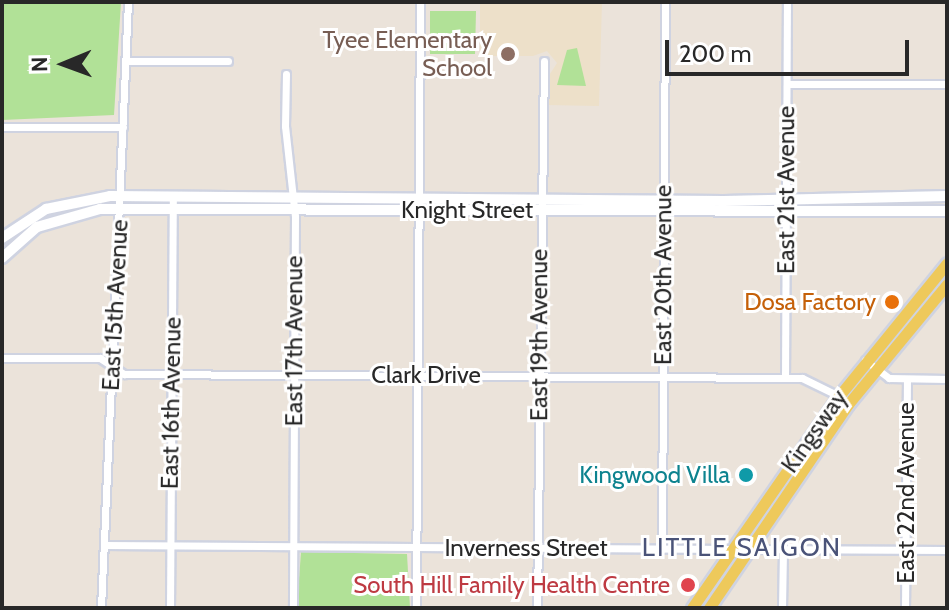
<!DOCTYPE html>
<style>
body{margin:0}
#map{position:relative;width:949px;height:610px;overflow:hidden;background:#ebe3da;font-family:Cabin,sans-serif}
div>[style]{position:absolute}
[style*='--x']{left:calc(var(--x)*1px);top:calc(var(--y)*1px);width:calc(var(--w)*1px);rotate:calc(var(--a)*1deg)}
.education>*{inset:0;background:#ede0c9}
.green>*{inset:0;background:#b1e197}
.roads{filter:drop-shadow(2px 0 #cfd3e1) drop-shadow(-2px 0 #cfd3e1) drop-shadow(0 2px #cfd3e1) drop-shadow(0 -2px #cfd3e1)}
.minor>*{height:7px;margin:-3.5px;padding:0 3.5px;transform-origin:3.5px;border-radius:3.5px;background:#fff}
.secondary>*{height:10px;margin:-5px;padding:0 5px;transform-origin:5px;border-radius:5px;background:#fff}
.primary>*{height:11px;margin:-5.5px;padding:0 5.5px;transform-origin:5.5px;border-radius:5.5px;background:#eec95b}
.dots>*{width:22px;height:22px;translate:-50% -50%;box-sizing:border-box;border:4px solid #fff;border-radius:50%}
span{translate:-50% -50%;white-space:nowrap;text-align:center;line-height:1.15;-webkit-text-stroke:6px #fff;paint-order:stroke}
.education-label{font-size:24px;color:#785e54}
.right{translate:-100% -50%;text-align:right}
.street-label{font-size:24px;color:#282828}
.food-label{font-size:24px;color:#c56008}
.culture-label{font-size:24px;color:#0d838f}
.health-label{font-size:24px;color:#be3a42}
.neighbourhood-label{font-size:26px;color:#4a5378;letter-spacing:2px}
.frame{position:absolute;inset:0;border:4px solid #282828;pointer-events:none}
.north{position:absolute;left:24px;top:24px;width:80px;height:80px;-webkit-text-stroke:6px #fff;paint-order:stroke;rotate:269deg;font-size:22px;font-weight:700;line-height:32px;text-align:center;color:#282828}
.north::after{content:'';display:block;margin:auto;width:28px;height:36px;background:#282828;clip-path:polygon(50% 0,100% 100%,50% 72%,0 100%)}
.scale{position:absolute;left:665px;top:40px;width:244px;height:36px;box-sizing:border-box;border:4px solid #282828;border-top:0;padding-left:10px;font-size:24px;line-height:28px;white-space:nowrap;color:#282828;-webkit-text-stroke:6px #fff;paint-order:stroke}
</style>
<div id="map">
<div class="education">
<div style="clip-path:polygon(480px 2px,602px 2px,599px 106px,545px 105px,546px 80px,557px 63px,547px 51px,533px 56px,480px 56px)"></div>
</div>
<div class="green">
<div style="clip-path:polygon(2px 2px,121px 2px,114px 115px,2px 120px)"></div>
<div style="clip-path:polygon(430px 11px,476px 11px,475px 54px,430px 54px)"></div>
<div style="clip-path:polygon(577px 48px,586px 86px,557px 85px,567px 50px)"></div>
<div style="clip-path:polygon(301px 552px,407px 554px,410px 608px,297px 608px)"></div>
</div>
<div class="roads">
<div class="minor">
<div style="--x:126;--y:61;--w:102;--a:0"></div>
<div style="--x:286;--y:74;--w:52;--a:91.1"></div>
<div style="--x:285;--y:126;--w:91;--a:83.7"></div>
<div style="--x:295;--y:216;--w:392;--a:90.3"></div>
<div style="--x:787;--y:84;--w:160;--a:0"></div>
<div style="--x:2;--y:127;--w:121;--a:0"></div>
<div style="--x:2;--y:358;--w:98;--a:0"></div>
<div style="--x:100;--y:358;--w:29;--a:34"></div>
<div style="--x:124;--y:374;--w:678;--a:0.34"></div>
<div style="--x:802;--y:378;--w:43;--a:26"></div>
<div style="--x:865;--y:360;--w:30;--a:37"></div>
<div style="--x:889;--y:378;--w:58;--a:1"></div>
<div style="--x:785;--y:378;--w:376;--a:-89.7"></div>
<div style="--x:104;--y:545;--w:629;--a:0.36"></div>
<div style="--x:662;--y:549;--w:547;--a:-89.69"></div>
<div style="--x:749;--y:549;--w:198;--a:0.3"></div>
<div style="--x:101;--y:608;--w:607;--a:-87.45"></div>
<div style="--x:170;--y:608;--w:411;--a:-89.6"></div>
<div style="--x:416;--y:608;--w:606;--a:-89.62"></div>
<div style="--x:537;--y:608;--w:547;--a:-89.27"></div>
<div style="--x:782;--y:608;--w:59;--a:-89"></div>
<div style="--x:905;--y:608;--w:229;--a:-89.5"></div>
</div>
<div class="secondary">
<div style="--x:2;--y:238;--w:53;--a:-33.4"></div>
<div style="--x:46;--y:209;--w:65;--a:-11.5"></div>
<div style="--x:110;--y:196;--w:614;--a:0.47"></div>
<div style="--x:724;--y:201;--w:223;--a:-1.3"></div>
<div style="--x:2;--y:258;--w:47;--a:-41.5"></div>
<div style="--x:37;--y:227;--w:66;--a:-15.9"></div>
<div style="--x:100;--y:209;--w:847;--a:0.14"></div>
</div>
<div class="primary">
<div style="--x:692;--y:608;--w:258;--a:-55.3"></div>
<div style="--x:839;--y:396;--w:171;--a:-50.9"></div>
<div style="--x:709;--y:608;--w:248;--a:-55.7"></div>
<div style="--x:849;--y:403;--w:154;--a:-50.5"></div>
</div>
</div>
<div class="dots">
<div style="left:508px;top:54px;background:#8d6e63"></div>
<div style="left:892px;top:302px;background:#e8710a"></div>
<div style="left:746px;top:475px;background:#0f9aa8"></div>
<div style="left:688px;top:585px;background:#e0444e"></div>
</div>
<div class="education-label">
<span class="right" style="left:492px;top:54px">Tyee Elementary<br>School</span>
</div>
<div class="street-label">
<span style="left:786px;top:190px;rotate:-90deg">East 21st Avenue</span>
<span style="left:467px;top:210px">Knight Street</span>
<span style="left:663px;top:275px;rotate:-90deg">East 20th Avenue</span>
<span style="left:115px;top:305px;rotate:-87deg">East 15th Avenue</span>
<span style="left:539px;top:335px;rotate:-90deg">East 19th Avenue</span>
<span style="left:294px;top:341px;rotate:-90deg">East 17th Avenue</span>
<span style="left:426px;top:375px">Clark Drive</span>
<span style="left:171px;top:403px;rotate:-89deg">East 16th Avenue</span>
<span style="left:814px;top:431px;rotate:-55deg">Kingsway</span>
<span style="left:906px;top:493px;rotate:-90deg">East 22nd Avenue</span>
<span style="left:526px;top:548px">Inverness Street</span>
</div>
<div class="food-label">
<span class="right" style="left:876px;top:302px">Dosa Factory</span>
</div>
<div class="culture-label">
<span class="right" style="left:730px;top:475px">Kingwood Villa</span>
</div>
<div class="health-label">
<span class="right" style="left:670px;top:585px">South Hill Family Health Centre</span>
</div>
<div class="neighbourhood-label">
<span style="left:742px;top:548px">LITTLE SAIGON</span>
</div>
<div class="frame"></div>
<div class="north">N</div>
<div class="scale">200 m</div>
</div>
